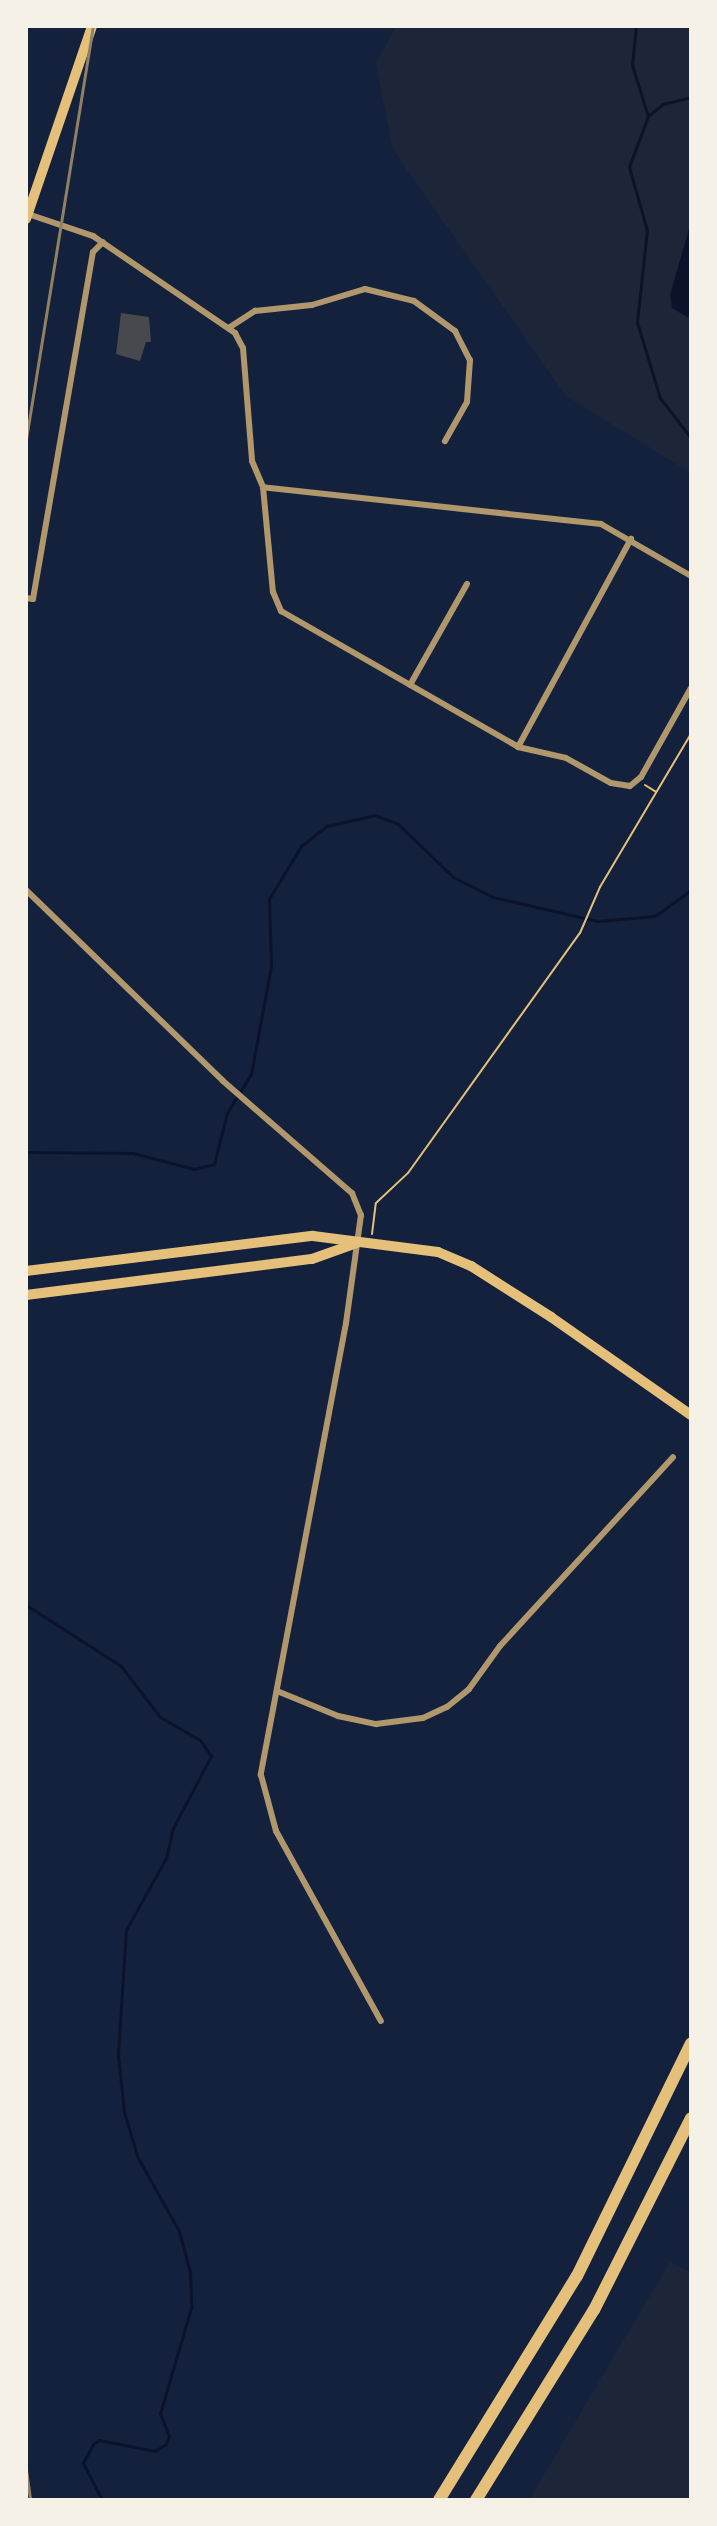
<!DOCTYPE html>
<style>
body{margin:0}
#map{position:relative;width:717px;height:2526px;overflow:hidden;background:#14213d;font-family:Barlow,sans-serif}
div>[style]{position:absolute}
[style*='--x']{left:calc(var(--x)*1px);top:calc(var(--y)*1px);width:calc(var(--w)*1px);rotate:calc(var(--a)*1deg)}
.green>*{inset:0;background:#1d2539}
.water>*{inset:0;background:#0b132b}
.stream>*{height:3px;margin:-1.5px;padding:0 1.5px;transform-origin:1.5px;border-radius:1.5px;background:#0b132b}
.building>*{inset:0;background:#48494c}
.path>*{height:2px;margin:-1px;padding:0 1px;transform-origin:1px;border-radius:1px;background:#e5c07b}
.minor>*{height:6px;margin:-3px;padding:0 3px;transform-origin:3px;border-radius:3px;background:#b1986c}
.primary>*{height:10px;margin:-5px;padding:0 5px;transform-origin:5px;border-radius:5px;background:#e5c07b}
.motorway>*{height:12px;margin:-6px;padding:0 6px;transform-origin:6px;border-radius:6px;background:#e5c07b}
.rail>*{height:3px;margin:-1.5px;padding:0 1.5px;transform-origin:1.5px;border-radius:1.5px;background:#918062}
span{translate:-50% -50%;white-space:nowrap;text-align:center;line-height:1.15;-webkit-text-stroke:8px #f6f1e7;paint-order:stroke}
.frame{position:absolute;inset:0;border:28px solid #f6f1e7;pointer-events:none}
</style>
<div id="map">
<div class="green">
<div style="clip-path:polygon(396px 26px,691px 26px,691px 473px,566px 396px,393px 150px,376px 64px)"></div>
<div style="clip-path:polygon(670px 2262px,691px 2272px,691px 2500px,529px 2500px)"></div>
</div>
<div class="water">
<div style="clip-path:polygon(691px 222px,691px 315px,687px 317px,672px 308px,670px 295px)"></div>
</div>
<div class="stream">
<div style="--x:636;--y:26;--w:39;--a:96"></div>
<div style="--x:632;--y:65;--w:53;--a:72.6"></div>
<div style="--x:648;--y:116;--w:54;--a:110.4"></div>
<div style="--x:629;--y:167;--w:66;--a:74.1"></div>
<div style="--x:647;--y:230;--w:93;--a:96.2"></div>
<div style="--x:637;--y:322;--w:79;--a:73.2"></div>
<div style="--x:660;--y:398;--w:51;--a:52.2"></div>
<div style="--x:648;--y:116;--w:19;--a:-39"></div>
<div style="--x:663;--y:104;--w:29;--a:-14"></div>
<div style="--x:26;--y:1152;--w:107;--a:0.5"></div>
<div style="--x:133;--y:1153;--w:63;--a:14.7"></div>
<div style="--x:194;--y:1169;--w:21;--a:-14"></div>
<div style="--x:214;--y:1164;--w:53;--a:-75.7"></div>
<div style="--x:227;--y:1113;--w:46;--a:-58.4"></div>
<div style="--x:251;--y:1074;--w:110;--a:-79.5"></div>
<div style="--x:271;--y:966;--w:67;--a:-91.7"></div>
<div style="--x:269;--y:899;--w:62;--a:-58.9"></div>
<div style="--x:301;--y:846;--w:33;--a:-38"></div>
<div style="--x:327;--y:826;--w:49;--a:-12.9"></div>
<div style="--x:375;--y:815;--w:25;--a:21"></div>
<div style="--x:398;--y:824;--w:76;--a:43.9"></div>
<div style="--x:453;--y:877;--w:45;--a:26.6"></div>
<div style="--x:493;--y:897;--w:107;--a:13"></div>
<div style="--x:597;--y:921;--w:58;--a:-4.9"></div>
<div style="--x:655;--y:916;--w:44;--a:-35.8"></div>
<div style="--x:26;--y:1605;--w:113;--a:32.7"></div>
<div style="--x:121;--y:1666;--w:64;--a:52.6"></div>
<div style="--x:160;--y:1717;--w:46;--a:29.9"></div>
<div style="--x:200;--y:1740;--w:19;--a:55"></div>
<div style="--x:211;--y:1756;--w:81;--a:117.8"></div>
<div style="--x:173;--y:1828;--w:31;--a:103"></div>
<div style="--x:166;--y:1858;--w:82;--a:119.1"></div>
<div style="--x:126;--y:1930;--w:125;--a:93.7"></div>
<div style="--x:118;--y:2055;--w:57;--a:84"></div>
<div style="--x:124;--y:2112;--w:48;--a:73.1"></div>
<div style="--x:138;--y:2158;--w:84;--a:60.7"></div>
<div style="--x:179;--y:2231;--w:42;--a:75"></div>
<div style="--x:190;--y:2272;--w:36;--a:88"></div>
<div style="--x:191;--y:2308;--w:109;--a:106.4"></div>
<div style="--x:160;--y:2413;--w:25;--a:69"></div>
<div style="--x:169;--y:2436;--w:9;--a:111"></div>
<div style="--x:166;--y:2444;--w:13;--a:148"></div>
<div style="--x:155;--y:2451;--w:57;--a:-168.9"></div>
<div style="--x:99;--y:2440;--w:7;--a:146"></div>
<div style="--x:93;--y:2444;--w:21;--a:118"></div>
<div style="--x:83;--y:2463;--w:42;--a:62.8"></div>
</div>
<div class="building">
<div style="clip-path:polygon(121px 313px,149px 317px,151px 342px,146px 342px,140px 361px,116px 354px)"></div>
</div>
<div class="path">
<div style="--x:645;--y:785;--w:13;--a:32"></div>
<div style="--x:372;--y:1234;--w:31;--a:-83"></div>
<div style="--x:376;--y:1203;--w:44;--a:-43.2"></div>
<div style="--x:408;--y:1173;--w:295;--a:-54.4"></div>
<div style="--x:580;--y:933;--w:50;--a:-66.5"></div>
<div style="--x:600;--y:887;--w:178;--a:-59.3"></div>
</div>
<div class="minor">
<div style="--x:28;--y:214;--w:69;--a:18.7"></div>
<div style="--x:93;--y:236;--w:172;--a:34.3"></div>
<div style="--x:235;--y:333;--w:17;--a:62"></div>
<div style="--x:243;--y:348;--w:113;--a:85.4"></div>
<div style="--x:252;--y:461;--w:28;--a:67"></div>
<div style="--x:230;--y:327;--w:30;--a:-33"></div>
<div style="--x:255;--y:311;--w:57;--a:-6"></div>
<div style="--x:312;--y:305;--w:55;--a:-16.8"></div>
<div style="--x:365;--y:289;--w:50;--a:13.8"></div>
<div style="--x:414;--y:301;--w:51;--a:36.2"></div>
<div style="--x:455;--y:331;--w:33;--a:63"></div>
<div style="--x:470;--y:360;--w:42;--a:94.1"></div>
<div style="--x:467;--y:402;--w:45;--a:119.4"></div>
<div style="--x:691;--y:576;--w:104;--a:-150"></div>
<div style="--x:601;--y:524;--w:340;--a:-173.8"></div>
<div style="--x:263;--y:487;--w:105;--a:84.6"></div>
<div style="--x:273;--y:592;--w:21;--a:67"></div>
<div style="--x:281;--y:611;--w:273;--a:29.8"></div>
<div style="--x:518;--y:747;--w:49;--a:12.9"></div>
<div style="--x:566;--y:758;--w:51;--a:29.1"></div>
<div style="--x:611;--y:783;--w:19;--a:9"></div>
<div style="--x:630;--y:786;--w:14;--a:-39"></div>
<div style="--x:641;--y:777;--w:102;--a:-60.7"></div>
<div style="--x:26;--y:598;--w:7;--a:8"></div>
<div style="--x:33;--y:599;--w:352;--a:-80.2"></div>
<div style="--x:93;--y:252;--w:14;--a:-45"></div>
<div style="--x:410;--y:685;--w:116;--a:-60.6"></div>
<div style="--x:518;--y:747;--w:237;--a:-61.5"></div>
<div style="--x:26;--y:890;--w:274;--a:44.1"></div>
<div style="--x:223;--y:1081;--w:171;--a:41"></div>
<div style="--x:352;--y:1193;--w:24;--a:68"></div>
<div style="--x:361;--y:1215;--w:109;--a:97.9"></div>
<div style="--x:346;--y:1323;--w:460;--a:100.7"></div>
<div style="--x:261;--y:1775;--w:58;--a:75"></div>
<div style="--x:276;--y:1831;--w:217;--a:61.1"></div>
<div style="--x:277;--y:1691;--w:66;--a:22.3"></div>
<div style="--x:338;--y:1716;--w:39;--a:12"></div>
<div style="--x:376;--y:1724;--w:47;--a:-7.3"></div>
<div style="--x:423;--y:1718;--w:26;--a:-25"></div>
<div style="--x:447;--y:1707;--w:28;--a:-39"></div>
<div style="--x:469;--y:1689;--w:53;--a:-54.2"></div>
<div style="--x:500;--y:1646;--w:256;--a:-47.5"></div>
</div>
<div class="primary">
<div style="--x:26;--y:219;--w:204;--a:-71.1"></div>
<div style="--x:26;--y:1271;--w:289;--a:-7"></div>
<div style="--x:313;--y:1236;--w:126;--a:7.3"></div>
<div style="--x:438;--y:1252;--w:36;--a:23"></div>
<div style="--x:471;--y:1266;--w:95;--a:32.5"></div>
<div style="--x:551;--y:1317;--w:171;--a:35"></div>
<div style="--x:26;--y:1295;--w:288;--a:-7.2"></div>
<div style="--x:312;--y:1259;--w:48;--a:-19.6"></div>
</div>
<div class="motorway">
<div style="--x:439;--y:2500;--w:263;--a:-58.4"></div>
<div style="--x:577;--y:2276;--w:259;--a:-63.9"></div>
<div style="--x:476;--y:2500;--w:224;--a:-58.2"></div>
<div style="--x:594;--y:2310;--w:215;--a:-63.2"></div>
</div>
<div class="rail">
<div style="--x:26;--y:439;--w:418;--a:-80.8"></div>
<div style="--x:26;--y:2470;--w:30;--a:82"></div>
</div>
<div class="frame"></div>
</div>
